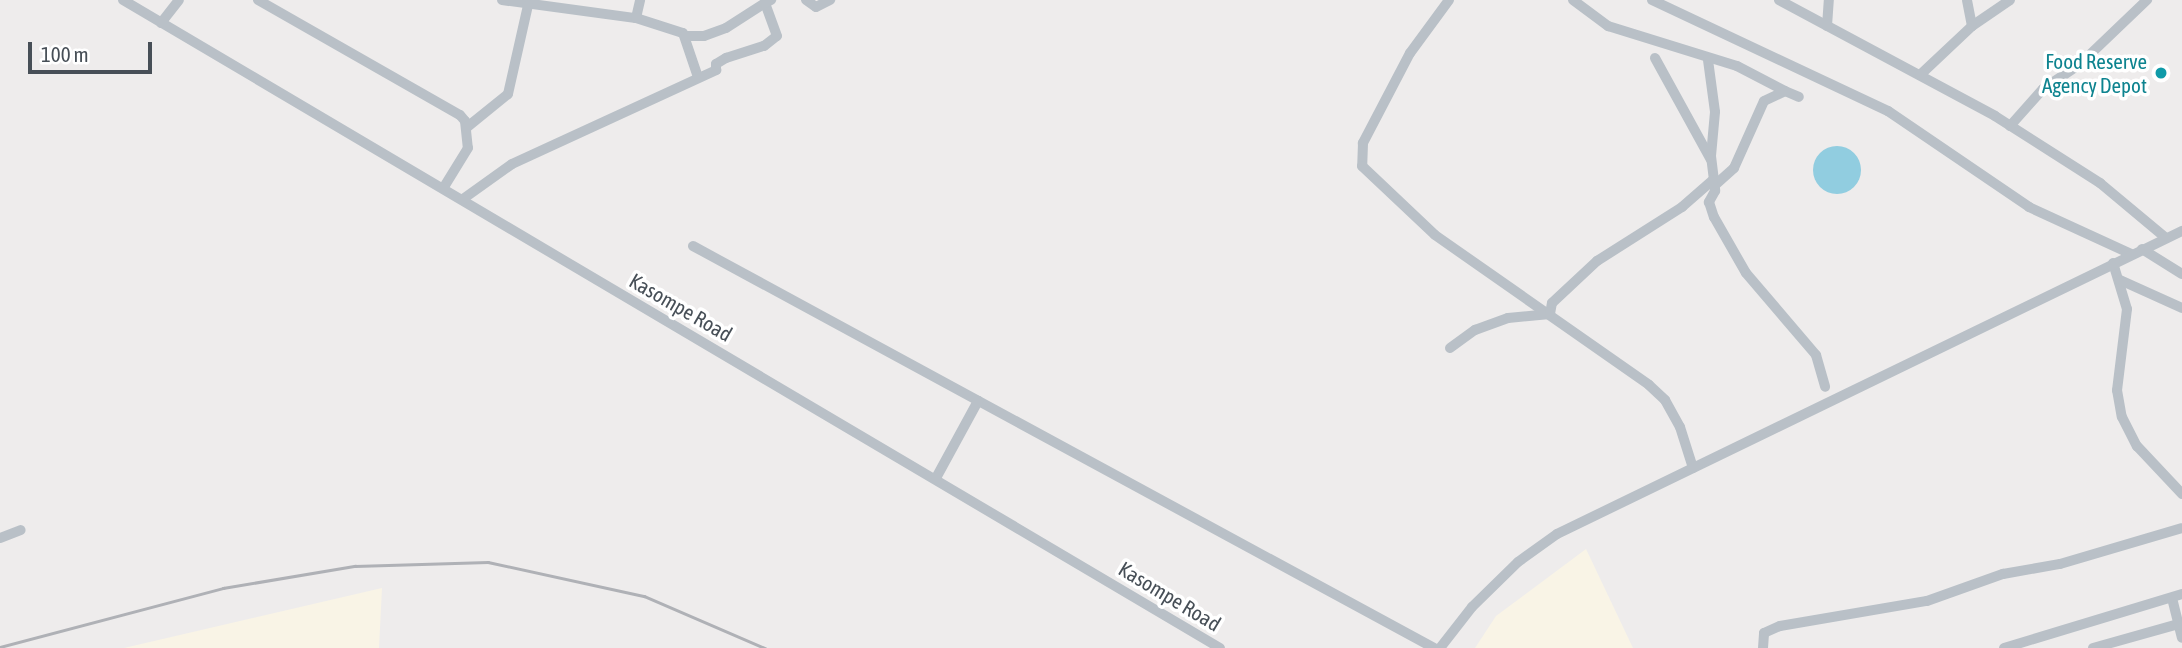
<!DOCTYPE html>
<style>
body{margin:0}
#map{position:relative;width:2182px;height:648px;overflow:hidden;background:#eeecec;font-family:"Asap Condensed",sans-serif}
div>[style]{position:absolute}
[style*='--x']{left:calc(var(--x)*1px);top:calc(var(--y)*1px);width:calc(var(--w)*1px);rotate:calc(var(--a)*1deg)}
.commercial>*{inset:0;background:#f9f4e6}
.water>*{inset:0;background:#91cde0}
.round{border-radius:50%}
.minor>*{height:10px;margin:-5px;padding:0 5px;transform-origin:5px;border-radius:5px;background:#b9c0c7}
.rail>*{height:2.5px;margin:-1.25px;padding:0 1.25px;transform-origin:1.25px;border-radius:1.25px;background:#afb1b6}
.dots>*{width:19px;height:19px;translate:-50% -50%;box-sizing:border-box;border:4px solid #fff;border-radius:50%}
span{translate:-50% -50%;white-space:nowrap;text-align:center;line-height:1.15;-webkit-text-stroke:7px #fff;paint-order:stroke}
.culture-label{font-size:21px;color:#0d838f}
.right{translate:-100% -50%;text-align:right}
.street-label{font-size:21px;color:#474f57}
.scale{position:absolute;left:28px;top:42px;width:124px;height:32px;box-sizing:border-box;border:4px solid #474f57;border-top:0;padding-left:9px;font-size:21px;line-height:24px;white-space:nowrap;color:#474f57;-webkit-text-stroke:5px #fff;paint-order:stroke}
</style>
<div id="map">
<div class="commercial">
<div style="clip-path:polygon(1586px 549px,1633px 648px,1475px 648px,1496px 616px)"></div>
<div style="clip-path:polygon(382px 588px,379px 648px,124px 648px)"></div>
</div>
<div class="water">
<div class="round" style="left:1813px;top:146px;width:48px;height:48px"></div>
</div>
<div class="minor">
<div style="--x:123;--y:0;--w:1274;--a:30.57"></div>
<div style="--x:258;--y:0;--w:232;--a:29.7"></div>
<div style="--x:460;--y:115;--w:8;--a:50"></div>
<div style="--x:465;--y:121;--w:27;--a:84"></div>
<div style="--x:468;--y:148;--w:46;--a:121.6"></div>
<div style="--x:502;--y:0;--w:135;--a:7.7"></div>
<div style="--x:636;--y:18;--w:18;--a:-77"></div>
<div style="--x:806;--y:0;--w:12;--a:35"></div>
<div style="--x:816;--y:7;--w:16;--a:-27"></div>
<div style="--x:1449;--y:0;--w:66;--a:126.3"></div>
<div style="--x:1410;--y:53;--w:102;--a:117.6"></div>
<div style="--x:1363;--y:143;--w:23;--a:92"></div>
<div style="--x:1362;--y:166;--w:100;--a:43.4"></div>
<div style="--x:1435;--y:235;--w:261;--a:35"></div>
<div style="--x:1649;--y:385;--w:22;--a:43"></div>
<div style="--x:1665;--y:400;--w:31;--a:61"></div>
<div style="--x:1680;--y:427;--w:43;--a:72.4"></div>
<div style="--x:1573;--y:0;--w:44;--a:36.6"></div>
<div style="--x:1608;--y:26;--w:135;--a:17.2"></div>
<div style="--x:1737;--y:66;--w:54;--a:27.5"></div>
<div style="--x:1652;--y:0;--w:261;--a:25.2"></div>
<div style="--x:1888;--y:111;--w:171;--a:34.2"></div>
<div style="--x:2029;--y:207;--w:112;--a:24.7"></div>
<div style="--x:1779;--y:0;--w:245;--a:28.2"></div>
<div style="--x:1995;--y:116;--w:125;--a:32.5"></div>
<div style="--x:2100;--y:183;--w:86;--a:39.8"></div>
<div style="--x:636;--y:18;--w:49;--a:17.7"></div>
<div style="--x:683;--y:33;--w:46;--a:71.2"></div>
<div style="--x:161;--y:23;--w:29;--a:-52"></div>
<div style="--x:1827;--y:26;--w:26;--a:-86"></div>
<div style="--x:1972;--y:26;--w:46;--a:-34.4"></div>
<div style="--x:685;--y:36;--w:19;--a:0"></div>
<div style="--x:704;--y:36;--w:23;--a:-20"></div>
<div style="--x:726;--y:28;--w:46;--a:-32.7"></div>
<div style="--x:1655;--y:58;--w:116;--a:61.2"></div>
<div style="--x:1708;--y:60;--w:52;--a:82.3"></div>
<div style="--x:1715;--y:112;--w:44;--a:95.2"></div>
<div style="--x:1711;--y:156;--w:35;--a:83"></div>
<div style="--x:1715;--y:191;--w:13;--a:119"></div>
<div style="--x:1709;--y:202;--w:16;--a:72"></div>
<div style="--x:1714;--y:217;--w:64;--a:60.3"></div>
<div style="--x:1746;--y:273;--w:108;--a:49.5"></div>
<div style="--x:1816;--y:355;--w:33;--a:74"></div>
<div style="--x:1920;--y:75;--w:71;--a:-43.3"></div>
<div style="--x:1972;--y:26;--w:26;--a:-101"></div>
<div style="--x:2010;--y:126;--w:50;--a:-48.3"></div>
<div style="--x:2043;--y:89;--w:45;--a:-34"></div>
<div style="--x:2080;--y:64;--w:93;--a:-43.7"></div>
<div style="--x:466;--y:128;--w:54;--a:-39"></div>
<div style="--x:508;--y:94;--w:91;--a:-77.3"></div>
<div style="--x:1714;--y:186;--w:27;--a:-42"></div>
<div style="--x:1734;--y:168;--w:73;--a:-65.9"></div>
<div style="--x:1764;--y:101;--w:23;--a:-25"></div>
<div style="--x:1785;--y:91;--w:15;--a:23"></div>
<div style="--x:463;--y:199;--w:60;--a:-35.5"></div>
<div style="--x:512;--y:164;--w:225;--a:-24.7"></div>
<div style="--x:716;--y:70;--w:6;--a:-90"></div>
<div style="--x:716;--y:64;--w:12;--a:-31"></div>
<div style="--x:726;--y:58;--w:40;--a:-18"></div>
<div style="--x:764;--y:46;--w:16;--a:-38"></div>
<div style="--x:777;--y:36;--w:35;--a:-110"></div>
<div style="--x:765;--y:3;--w:7;--a:-27"></div>
<div style="--x:693;--y:246;--w:843;--a:28.48"></div>
<div style="--x:2142;--y:249;--w:47;--a:32"></div>
<div style="--x:2113;--y:263;--w:48;--a:73.1"></div>
<div style="--x:2127;--y:309;--w:82;--a:97"></div>
<div style="--x:2117;--y:390;--w:27;--a:80"></div>
<div style="--x:2122;--y:417;--w:33;--a:63"></div>
<div style="--x:2137;--y:446;--w:66;--a:46.8"></div>
<div style="--x:2120;--y:280;--w:68;--a:24.3"></div>
<div style="--x:1450;--y:348;--w:31;--a:-36"></div>
<div style="--x:1475;--y:330;--w:35;--a:-20"></div>
<div style="--x:1508;--y:318;--w:42;--a:-5.4"></div>
<div style="--x:1550;--y:314;--w:11;--a:-80"></div>
<div style="--x:1552;--y:303;--w:62;--a:-43"></div>
<div style="--x:1597;--y:261;--w:101;--a:-32.4"></div>
<div style="--x:1682;--y:207;--w:41;--a:-41.1"></div>
<div style="--x:936;--y:478;--w:88;--a:-61.4"></div>
<div style="--x:0;--y:538;--w:22;--a:-21"></div>
<div style="--x:2172;--y:598;--w:41;--a:76"></div>
<div style="--x:1440;--y:648;--w:52;--a:-52"></div>
<div style="--x:1472;--y:607;--w:64;--a:-44.4"></div>
<div style="--x:1518;--y:562;--w:48;--a:-35.7"></div>
<div style="--x:1557;--y:534;--w:695;--a:-25.86"></div>
<div style="--x:1763;--y:648;--w:15;--a:-86"></div>
<div style="--x:1764;--y:633;--w:17;--a:-24"></div>
<div style="--x:1780;--y:626;--w:149;--a:-9.7"></div>
<div style="--x:1927;--y:601;--w:81;--a:-19.6"></div>
<div style="--x:2003;--y:574;--w:58;--a:-10"></div>
<div style="--x:2060;--y:564;--w:127;--a:-16.4"></div>
<div style="--x:2004;--y:648;--w:186;--a:-16.9"></div>
<div style="--x:2093;--y:648;--w:92;--a:-15.7"></div>
</div>
<div class="rail">
<div style="--x:0;--y:647;--w:231;--a:-14.8"></div>
<div style="--x:223;--y:588;--w:134;--a:-9.5"></div>
<div style="--x:355;--y:566;--w:133;--a:-1.7"></div>
<div style="--x:488;--y:562;--w:160;--a:12.3"></div>
<div style="--x:644;--y:596;--w:132;--a:23.3"></div>
</div>
<div class="dots">
<div style="left:2161px;top:73px;background:#0f9aa8"></div>
</div>
<div class="culture-label">
<span class="right" style="left:2147px;top:73px">Food Reserve<br>Agency Depot</span>
</div>
<div class="street-label">
<span style="left:681px;top:307px;rotate:30deg">Kasompe Road</span>
<span style="left:1170px;top:596px;rotate:31deg">Kasompe Road</span>
</div>
<div class="scale">100 m</div>
</div>
